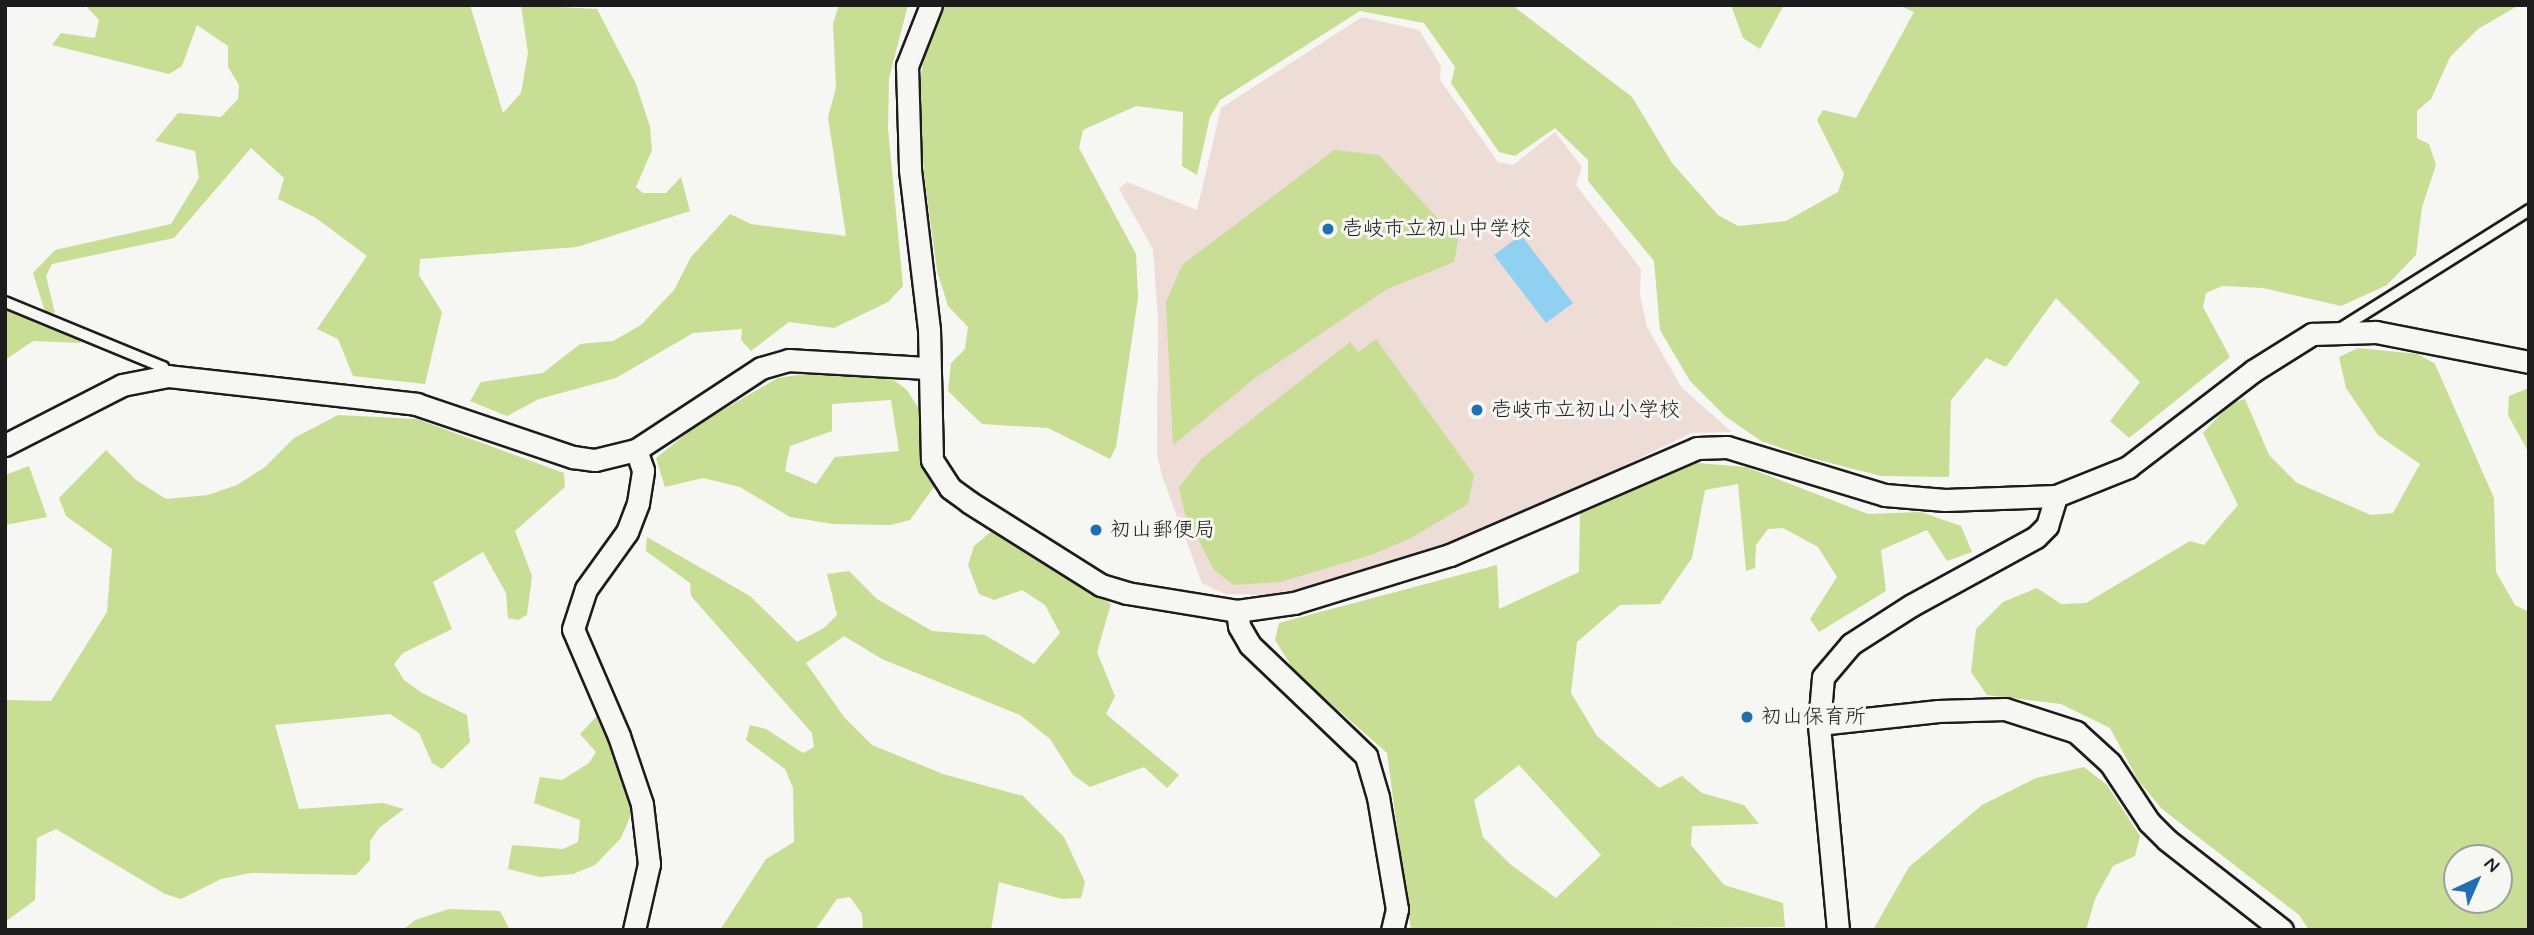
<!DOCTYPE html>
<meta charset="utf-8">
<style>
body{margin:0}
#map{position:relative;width:2534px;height:935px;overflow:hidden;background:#f6f6f2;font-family:Mynerve,"Klee One",sans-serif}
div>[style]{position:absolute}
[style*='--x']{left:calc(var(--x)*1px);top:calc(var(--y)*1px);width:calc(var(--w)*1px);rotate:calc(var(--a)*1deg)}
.built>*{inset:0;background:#eeddd7}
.green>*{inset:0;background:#c8de94}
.water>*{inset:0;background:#90d1f1}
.roads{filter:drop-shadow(2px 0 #1c1c1c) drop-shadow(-2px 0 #1c1c1c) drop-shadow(0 2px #1c1c1c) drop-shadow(0 -2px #1c1c1c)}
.lane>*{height:10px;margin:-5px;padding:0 5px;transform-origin:5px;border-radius:5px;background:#f6f6f2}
.street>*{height:21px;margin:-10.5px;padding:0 10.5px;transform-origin:10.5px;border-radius:10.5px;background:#f6f6f2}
.dots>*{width:19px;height:19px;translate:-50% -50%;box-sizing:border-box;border:4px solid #f6f6f2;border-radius:50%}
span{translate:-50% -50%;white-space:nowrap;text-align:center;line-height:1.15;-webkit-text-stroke:6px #f6f6f2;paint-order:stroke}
.poi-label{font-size:21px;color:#1c1c1c}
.left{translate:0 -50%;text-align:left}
.frame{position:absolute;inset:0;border:7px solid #1c1c1c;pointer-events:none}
.north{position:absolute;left:2443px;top:844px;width:70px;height:70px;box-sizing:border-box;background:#f6f6f2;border:2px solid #9f9f9c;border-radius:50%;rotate:44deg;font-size:19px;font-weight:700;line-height:28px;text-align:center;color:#1c1c1c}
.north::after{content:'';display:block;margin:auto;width:24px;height:32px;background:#1f6fb2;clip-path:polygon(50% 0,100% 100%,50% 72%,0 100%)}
</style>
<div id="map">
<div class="built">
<div style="clip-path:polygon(1362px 17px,1419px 30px,1441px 66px,1440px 80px,1498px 162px,1513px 165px,1555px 132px,1582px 167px,1576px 185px,1641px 269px,1640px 295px,1647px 327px,1682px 388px,1732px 432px,1691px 433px,1508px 523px,1414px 557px,1278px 595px,1225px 594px,1202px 583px,1162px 476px,1157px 454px,1158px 321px,1153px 249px,1119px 189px,1127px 182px,1197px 210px,1221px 108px)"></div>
</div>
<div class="green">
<div style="clip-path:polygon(85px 5px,470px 5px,503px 113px,521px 93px,528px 53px,521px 5px,597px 9px,636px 84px,650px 127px,652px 150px,636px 187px,643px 193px,666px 193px,681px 177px,690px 211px,577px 247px,420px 259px,419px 275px,442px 312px,425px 384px,353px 376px,338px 339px,317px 329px,367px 256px,316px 218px,278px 199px,284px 178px,251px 148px,174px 238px,52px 264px,46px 276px,55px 313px,45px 312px,33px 273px,55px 250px,171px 224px,199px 178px,195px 151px,155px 141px,178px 113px,221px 117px,238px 99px,239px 85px,228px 67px,228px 46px,197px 25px,182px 66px,169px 74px,52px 45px,61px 33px,95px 38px,99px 20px)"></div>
<div style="clip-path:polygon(839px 5px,908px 5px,889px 78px,888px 129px,903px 286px,888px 302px,834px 328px,789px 322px,751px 351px,741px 340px,742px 329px,693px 333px,616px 378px,539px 399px,507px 416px,470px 401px,481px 382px,543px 373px,580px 344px,613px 341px,641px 325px,674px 290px,691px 257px,730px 214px,751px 224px,846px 236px,828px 117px,836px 88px,833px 23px)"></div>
<div style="clip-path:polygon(944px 5px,1512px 5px,1632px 97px,1672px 163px,1718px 215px,1738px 226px,1786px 221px,1838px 192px,1844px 174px,1817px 120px,1823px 110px,1856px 118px,1914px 12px,1898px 5px,2519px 5px,2478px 29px,2450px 57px,2431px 99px,2417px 111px,2417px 138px,2429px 144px,2436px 165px,2422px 207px,2416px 255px,2387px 285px,2341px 306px,2263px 288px,2222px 286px,2206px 293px,2203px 307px,2230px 357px,2129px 438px,2110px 421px,2140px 382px,2056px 298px,2006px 367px,1986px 358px,1951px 400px,1949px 477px,1881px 476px,1807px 457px,1761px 441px,1725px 416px,1690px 381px,1660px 330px,1654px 261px,1588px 181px,1588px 160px,1555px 128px,1515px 156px,1499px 152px,1451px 83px,1455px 67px,1424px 23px,1360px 11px,1220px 100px,1210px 117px,1197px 175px,1182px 166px,1183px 112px,1136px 106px,1083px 130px,1079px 148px,1136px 254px,1138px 298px,1116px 447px,1110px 459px,1048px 428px,982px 424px,948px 391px,951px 363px,965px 349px,968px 327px,948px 306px,937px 271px,924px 174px,919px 87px,928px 35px)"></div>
<div style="clip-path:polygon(1731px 5px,1784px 5px,1760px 49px,1743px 38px)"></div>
<div style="clip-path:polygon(1334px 150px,1379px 155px,1458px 240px,1454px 262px,1387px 289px,1255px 378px,1173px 445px,1166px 302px,1182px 265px)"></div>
<div style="clip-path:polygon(5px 310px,80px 338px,80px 343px,33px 341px,5px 360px)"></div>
<div style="clip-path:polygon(1376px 339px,1474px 475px,1468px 504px,1411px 538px,1371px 555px,1280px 582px,1234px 585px,1214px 570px,1185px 514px,1179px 487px,1201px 459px,1350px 342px,1358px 352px)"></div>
<div style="clip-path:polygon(evenodd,2358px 348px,2418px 354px,2435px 364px,2494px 498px,2496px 572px,2515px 605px,2529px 612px,2529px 930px,2309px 930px,2299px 915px,2162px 809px,2138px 780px,2110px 728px,2061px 704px,1987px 695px,1971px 672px,1976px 629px,2003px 602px,2037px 588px,2061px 604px,2086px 603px,2190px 541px,2204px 545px,2238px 505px,2203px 433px,2230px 404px,2245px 399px,2269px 455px,2297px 483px,2371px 515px,2393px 513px,2420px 464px,2378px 435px,2346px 388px,2339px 357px,2358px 348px,2457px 858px,2499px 858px,2499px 900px,2457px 900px,2457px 858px)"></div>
<div style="clip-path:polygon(evenodd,845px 368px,888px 376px,907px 390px,921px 412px,921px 454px,934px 487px,910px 520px,890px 525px,833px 524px,790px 517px,740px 487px,703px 478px,665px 487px,656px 458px,697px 425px,778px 378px,845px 368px,891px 400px,899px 451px,835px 457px,816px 484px,785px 471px,790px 446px,832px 431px,832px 404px,891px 400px)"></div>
<div style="clip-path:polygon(2529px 388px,2529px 453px,2508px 415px,2509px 396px)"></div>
<div style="clip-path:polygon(338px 415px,417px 419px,564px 473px,565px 487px,515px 531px,532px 576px,527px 615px,518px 620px,508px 618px,506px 593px,483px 552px,433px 582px,452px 629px,403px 653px,394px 664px,404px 680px,422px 693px,467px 715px,470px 742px,442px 769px,432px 763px,419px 733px,390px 714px,275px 725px,299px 809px,383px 803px,404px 809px,379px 828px,370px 841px,370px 860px,356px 875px,250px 873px,221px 879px,181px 899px,165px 894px,56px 829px,37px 838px,35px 900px,5px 922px,5px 700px,51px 701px,107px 612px,112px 549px,66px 516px,59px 498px,106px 450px,136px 480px,166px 499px,208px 495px,237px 485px,265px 467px,294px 438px)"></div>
<div style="clip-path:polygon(evenodd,1697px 463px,1746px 467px,1868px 514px,1921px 512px,1961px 526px,1972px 552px,1947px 561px,1927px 530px,1881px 550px,1886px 591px,1819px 632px,1810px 619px,1837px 577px,1818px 547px,1783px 528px,1768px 529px,1756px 545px,1755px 568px,1746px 571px,1738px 484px,1705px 490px,1692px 558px,1660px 604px,1620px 605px,1577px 642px,1571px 693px,1597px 736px,1659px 788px,1682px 776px,1702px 793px,1744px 805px,1759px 824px,1692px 826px,1691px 845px,1724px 885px,1783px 903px,1785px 927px,1411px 930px,1387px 753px,1295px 672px,1275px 640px,1279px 623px,1497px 565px,1499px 609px,1579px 572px,1580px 511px,1697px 463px,1519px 765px,1601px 855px,1556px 898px,1510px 864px,1483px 837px,1474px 800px,1519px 765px)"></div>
<div style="clip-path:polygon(29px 466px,47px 517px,5px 525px,5px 475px)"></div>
<div style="clip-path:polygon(993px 530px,1111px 604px,1097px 652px,1115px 696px,1106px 714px,1179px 775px,1167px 788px,1144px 767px,1090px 787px,1073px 775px,1050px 739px,1020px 715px,882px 659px,844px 636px,806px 663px,844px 717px,872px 745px,943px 774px,1023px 796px,1064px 837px,1085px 882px,1081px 898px,1062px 899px,999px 882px,991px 930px,863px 930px,862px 914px,850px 897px,837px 899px,815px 930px,720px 930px,766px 859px,794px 842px,793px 788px,785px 769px,746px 740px,750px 725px,766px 729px,803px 753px,814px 747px,812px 733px,691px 596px,690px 583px,646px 551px,647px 537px,750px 596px,797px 642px,824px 628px,837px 615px,827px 574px,849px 571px,877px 599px,932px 631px,985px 635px,1034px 664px,1060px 633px,1045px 605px,1022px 590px,994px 600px,979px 594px,968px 565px,974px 546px)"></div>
<div style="clip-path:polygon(597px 716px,622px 767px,633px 810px,621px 838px,595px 865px,573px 874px,540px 877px,508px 869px,512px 845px,563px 849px,578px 842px,580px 820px,534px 803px,540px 777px,562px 780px,589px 763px,596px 752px,580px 734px)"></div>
<div style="clip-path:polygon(2084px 767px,2107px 785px,2140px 836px,2135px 856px,2113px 866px,2095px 899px,2086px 930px,1873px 930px,1909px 867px,1982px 805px,2036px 778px)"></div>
<div style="clip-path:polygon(449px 909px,500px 911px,510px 930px,403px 930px,415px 920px)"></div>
</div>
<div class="water">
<div style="clip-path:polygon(1521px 235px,1573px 303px,1546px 323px,1494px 255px)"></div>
</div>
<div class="roads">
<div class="lane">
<div style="--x:5;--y:302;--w:171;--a:22.4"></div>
<div style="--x:163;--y:367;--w:10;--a:61"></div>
<div style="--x:2338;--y:330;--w:226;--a:-32.1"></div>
</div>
<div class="street">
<div style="--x:931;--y:5;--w:66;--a:111.5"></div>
<div style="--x:907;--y:66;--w:104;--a:88.3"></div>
<div style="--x:910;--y:170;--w:160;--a:83.2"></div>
<div style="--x:929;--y:329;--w:131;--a:88.7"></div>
<div style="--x:932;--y:460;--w:33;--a:57"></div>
<div style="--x:950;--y:488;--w:24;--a:36"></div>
<div style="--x:969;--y:502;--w:156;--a:32.2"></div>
<div style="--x:1101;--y:585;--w:27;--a:17"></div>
<div style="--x:1127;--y:593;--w:111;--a:9.3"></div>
<div style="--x:1237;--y:611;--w:58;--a:-8"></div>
<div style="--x:1294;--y:603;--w:163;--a:-17.1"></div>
<div style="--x:1450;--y:555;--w:269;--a:-23.4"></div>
<div style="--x:1697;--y:448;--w:30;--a:-2"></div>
<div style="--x:1727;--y:447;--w:165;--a:16.9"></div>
<div style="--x:1885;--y:495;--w:60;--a:4.8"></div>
<div style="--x:1945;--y:500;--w:111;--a:-2.1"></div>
<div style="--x:2056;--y:496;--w:78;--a:-21.9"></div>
<div style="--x:2128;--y:467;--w:158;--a:-37.5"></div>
<div style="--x:2253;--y:371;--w:70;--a:-32.1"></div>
<div style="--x:2312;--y:334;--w:64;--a:-1.8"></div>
<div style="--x:2376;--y:332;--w:156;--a:11.1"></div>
<div style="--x:5;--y:445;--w:131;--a:-27.1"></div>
<div style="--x:122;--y:385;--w:47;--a:-11.1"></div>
<div style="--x:168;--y:376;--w:250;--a:6.4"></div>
<div style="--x:416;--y:404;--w:166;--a:18.7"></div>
<div style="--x:573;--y:457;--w:22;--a:8"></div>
<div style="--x:595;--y:460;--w:42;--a:-13.7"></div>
<div style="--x:636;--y:450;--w:149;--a:-33.3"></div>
<div style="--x:761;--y:368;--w:29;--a:-16"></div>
<div style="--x:789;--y:360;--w:140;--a:3.3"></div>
<div style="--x:1237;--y:611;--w:15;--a:82"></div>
<div style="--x:1239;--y:626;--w:22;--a:60"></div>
<div style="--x:1250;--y:645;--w:161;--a:43.7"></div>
<div style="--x:1366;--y:756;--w:43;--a:73.7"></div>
<div style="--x:1378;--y:797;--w:114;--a:80.4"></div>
<div style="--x:1397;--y:909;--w:22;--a:103"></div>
<div style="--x:1819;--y:724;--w:120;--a:-6.2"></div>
<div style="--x:1938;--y:711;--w:67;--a:-1.7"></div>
<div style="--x:2005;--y:709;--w:75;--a:17.9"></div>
<div style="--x:2076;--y:732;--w:46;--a:42.4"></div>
<div style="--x:2110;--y:763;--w:71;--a:56.5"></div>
<div style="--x:2149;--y:822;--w:25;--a:45"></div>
<div style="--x:2167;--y:840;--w:146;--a:38"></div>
<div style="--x:634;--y:930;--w:68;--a:-77.2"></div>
<div style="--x:649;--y:864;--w:60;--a:-96.7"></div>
<div style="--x:642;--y:804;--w:72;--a:-108.7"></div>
<div style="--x:619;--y:736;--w:116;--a:-113.3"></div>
<div style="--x:573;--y:629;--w:42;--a:-72"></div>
<div style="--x:586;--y:589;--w:70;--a:-54.3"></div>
<div style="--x:627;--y:532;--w:31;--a:-69"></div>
<div style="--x:638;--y:503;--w:33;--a:-81"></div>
<div style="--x:643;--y:470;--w:21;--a:-109"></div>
<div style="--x:1838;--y:930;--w:207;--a:-95.3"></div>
<div style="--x:1819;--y:724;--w:47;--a:-85.1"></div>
<div style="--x:1823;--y:677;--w:43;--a:-49.7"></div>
<div style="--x:1851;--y:644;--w:72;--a:-32.6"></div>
<div style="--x:1912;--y:605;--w:141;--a:-28.7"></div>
<div style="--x:2036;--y:537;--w:16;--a:-45"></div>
<div style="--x:2047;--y:526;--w:31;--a:-73"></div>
</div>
</div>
<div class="dots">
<div style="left:1328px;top:229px;background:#1f6fb2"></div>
<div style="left:1477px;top:410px;background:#1f6fb2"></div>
<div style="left:1096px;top:530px;background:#1f6fb2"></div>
<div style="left:1747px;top:717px;background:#1f6fb2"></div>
</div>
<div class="poi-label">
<span class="left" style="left:1342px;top:229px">壱岐市立初山中学校</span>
<span class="left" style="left:1491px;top:410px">壱岐市立初山小学校</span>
<span class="left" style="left:1110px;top:530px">初山郵便局</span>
<span class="left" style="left:1761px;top:717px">初山保育所</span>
</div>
<div class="frame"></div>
<div class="north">N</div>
</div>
